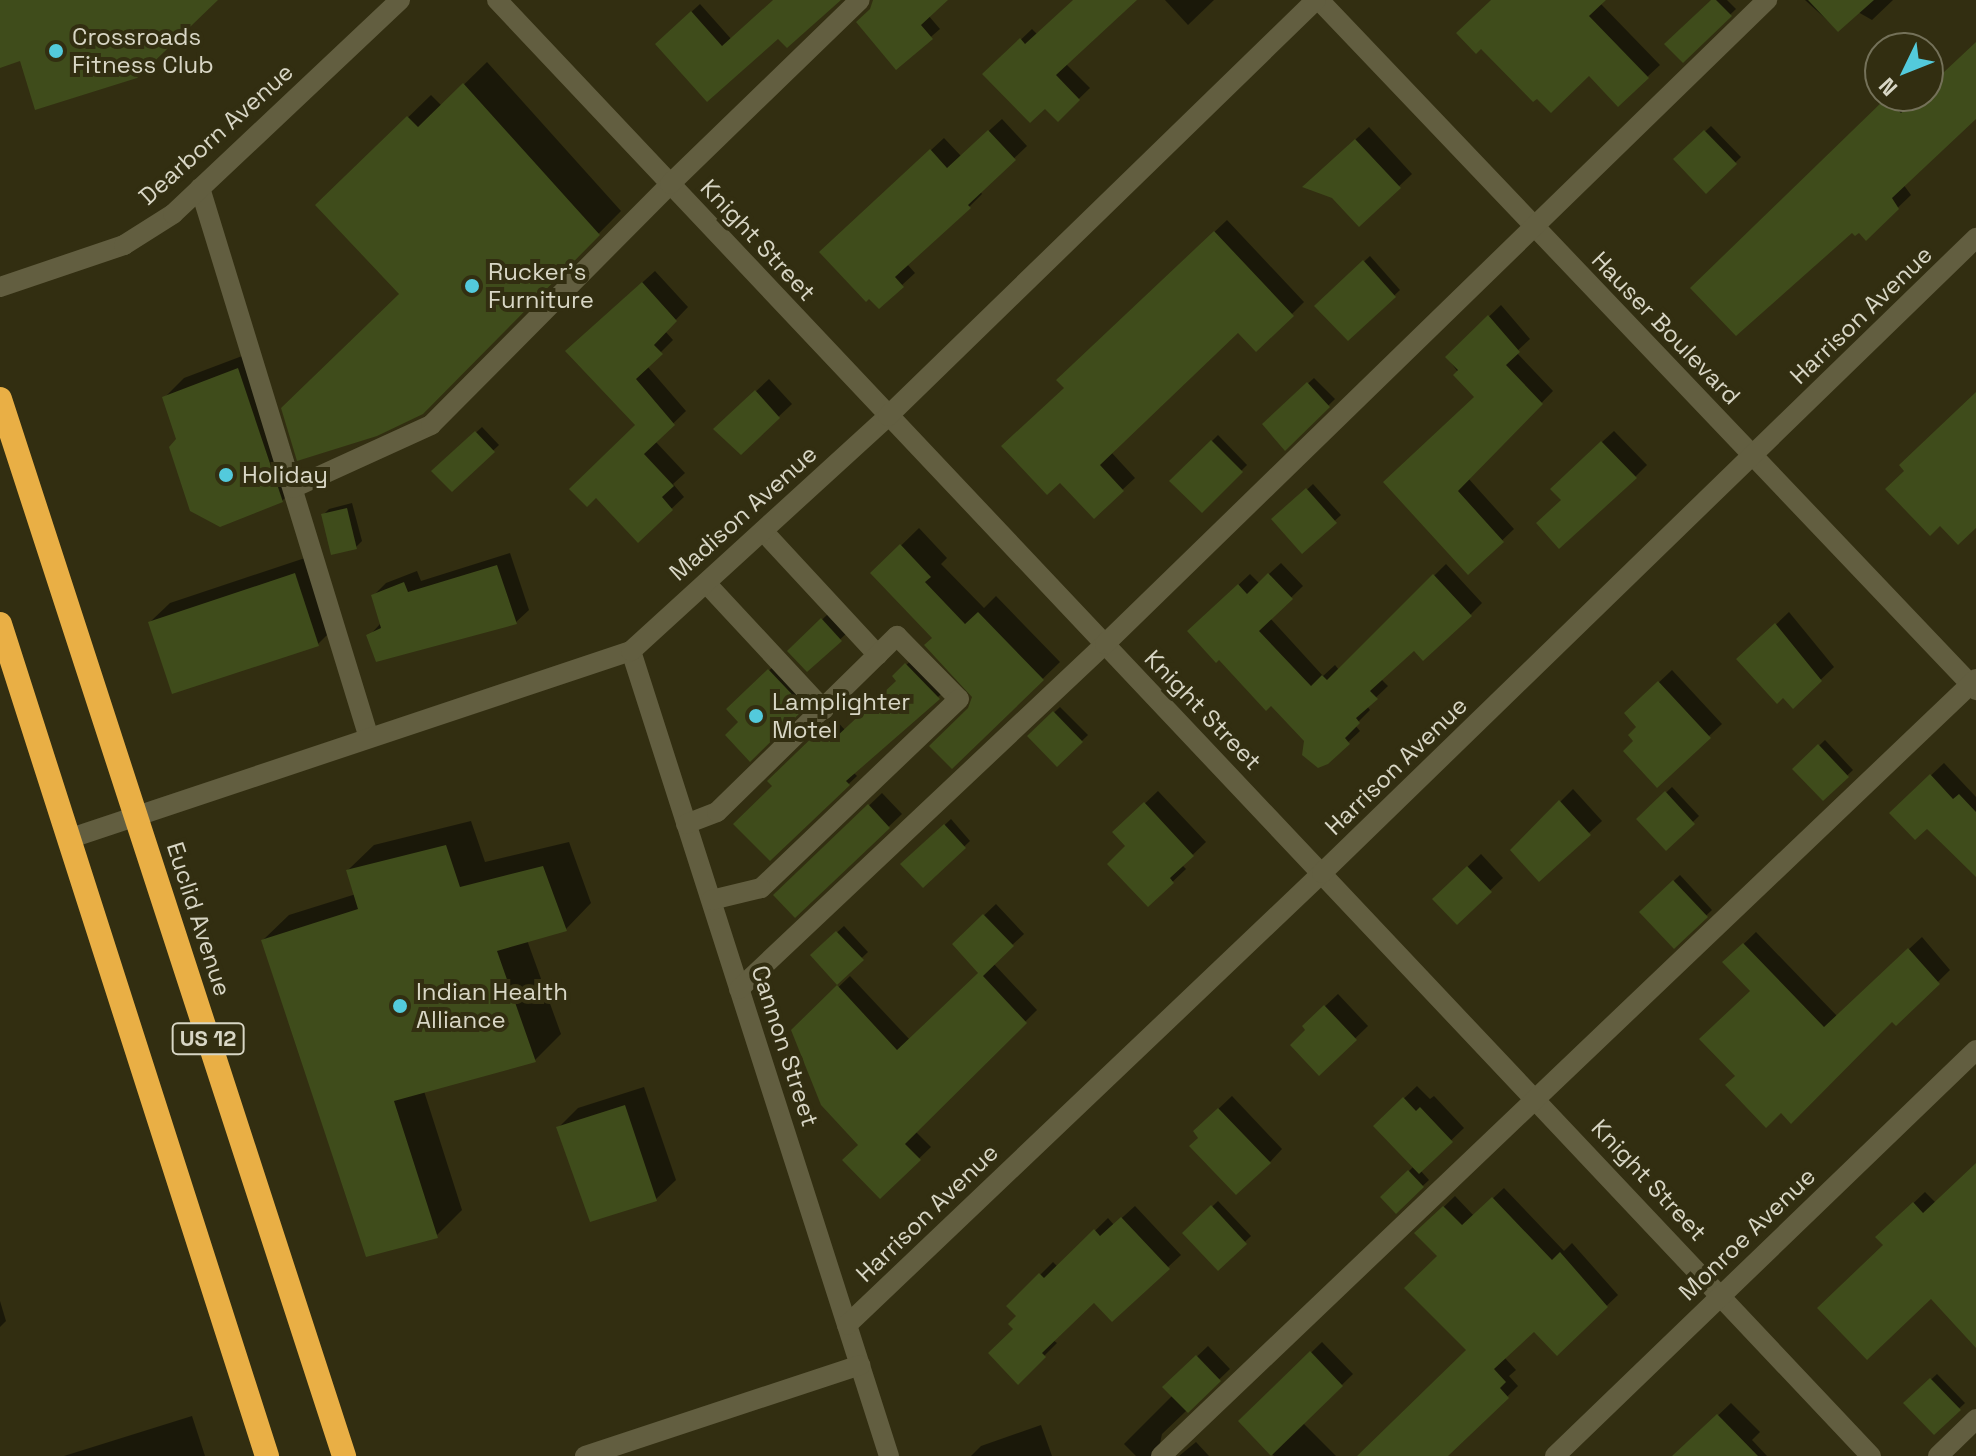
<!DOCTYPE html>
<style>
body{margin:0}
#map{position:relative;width:1976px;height:1456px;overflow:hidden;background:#322e11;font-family:"Space Grotesk",sans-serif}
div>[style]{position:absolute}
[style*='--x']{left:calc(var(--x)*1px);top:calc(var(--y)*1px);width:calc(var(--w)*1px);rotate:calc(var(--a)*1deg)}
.shadow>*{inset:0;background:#0007}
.building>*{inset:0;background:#3f4c1b}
.minor>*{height:20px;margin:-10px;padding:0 10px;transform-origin:10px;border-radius:10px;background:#625e40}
.highway>*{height:24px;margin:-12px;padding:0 12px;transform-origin:12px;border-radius:12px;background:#e9af45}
.dots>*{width:22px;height:22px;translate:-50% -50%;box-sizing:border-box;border:4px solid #322e11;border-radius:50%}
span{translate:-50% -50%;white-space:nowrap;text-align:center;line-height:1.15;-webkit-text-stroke:8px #322e11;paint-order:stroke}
.shield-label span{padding:2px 6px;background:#322e11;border:2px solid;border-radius:6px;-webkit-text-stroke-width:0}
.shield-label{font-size:22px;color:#d8d6c5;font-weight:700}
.poi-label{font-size:24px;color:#d8d6c5}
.left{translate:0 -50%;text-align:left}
.street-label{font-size:24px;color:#d8d6c5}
.north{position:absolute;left:1864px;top:32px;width:80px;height:80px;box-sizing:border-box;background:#322e11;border:2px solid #747159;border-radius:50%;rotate:227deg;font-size:22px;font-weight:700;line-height:32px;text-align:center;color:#d8d6c5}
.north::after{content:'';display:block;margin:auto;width:28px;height:36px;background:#53cadc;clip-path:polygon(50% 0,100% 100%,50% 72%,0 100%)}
</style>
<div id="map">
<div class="shadow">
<div style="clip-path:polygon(775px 0,839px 0,778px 36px,707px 100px,665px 36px,700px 4px,732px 40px)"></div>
<div style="clip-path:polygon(874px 0,945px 0,928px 15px,940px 29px,896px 67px,871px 10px)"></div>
<div style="clip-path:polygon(1075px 0,1118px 0,1065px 63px,1090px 88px,1058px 119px,1045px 106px,985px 74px,1032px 29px,1037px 34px)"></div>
<div style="clip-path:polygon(1165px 0,1214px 0,1188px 25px)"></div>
<div style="clip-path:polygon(1493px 0,1602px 0,1600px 3px,1660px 65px,1618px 104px,1589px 73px,1537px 96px)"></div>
<div style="clip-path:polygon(1713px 0,1727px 0,1736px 9px,1683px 60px)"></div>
<div style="clip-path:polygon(1805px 0,1893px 0,1872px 20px,1858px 12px,1838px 30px)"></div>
<div style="clip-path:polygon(1976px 44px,1976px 116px,1903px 184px,1911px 195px,1866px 238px,1859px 230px,1852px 230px,1693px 288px,1891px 96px,1909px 96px,1915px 102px,1921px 96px,1928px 96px,1928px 89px)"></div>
<div style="clip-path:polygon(487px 62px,621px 211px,422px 412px,402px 294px,318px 205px,431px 95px,442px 106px)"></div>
<div style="clip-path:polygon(1002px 119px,1027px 146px,980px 191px,982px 194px,970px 206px,907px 264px,915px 273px,902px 285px,835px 239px,944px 138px,961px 156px)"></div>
<div style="clip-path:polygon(1711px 126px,1741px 157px,1706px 191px,1676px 159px)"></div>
<div style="clip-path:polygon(1369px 127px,1412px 174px,1359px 224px,1317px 175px)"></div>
<div style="clip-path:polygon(1227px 220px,1304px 302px,1256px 350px,1238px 330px,1111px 452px,1135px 478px,1094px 516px,1066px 387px,1071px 367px)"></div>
<div style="clip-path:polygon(1370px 256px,1400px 290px,1348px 339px,1317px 306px)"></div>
<div style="clip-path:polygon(655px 271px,688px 307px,665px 331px,673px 340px,647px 366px,686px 411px,655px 441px,685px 473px,673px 484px,684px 497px,638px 540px,637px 425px,580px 339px)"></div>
<div style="clip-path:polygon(1501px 305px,1530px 339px,1516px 352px,1553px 391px,1468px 478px,1514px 529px,1469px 572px,1386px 482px,1476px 397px,1447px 357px)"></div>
<div style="clip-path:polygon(258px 350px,301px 481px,282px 501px,178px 439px,165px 397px,184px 378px)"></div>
<div style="clip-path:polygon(1314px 378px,1335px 399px,1285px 448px,1264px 424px)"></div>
<div style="clip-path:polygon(769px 379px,792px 404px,741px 452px,716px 429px)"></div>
<div style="clip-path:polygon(482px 427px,499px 445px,452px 489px,434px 471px)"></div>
<div style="clip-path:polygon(1614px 431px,1647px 465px,1635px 477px,1563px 500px,1564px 477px)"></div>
<div style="clip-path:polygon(1218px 435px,1247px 465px,1202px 510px,1172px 481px)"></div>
<div style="clip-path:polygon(1313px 484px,1341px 515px,1302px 551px,1274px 520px)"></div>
<div style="clip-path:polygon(352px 503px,362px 541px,356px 547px,323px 515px,329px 509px)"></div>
<div style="clip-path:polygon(919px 528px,947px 558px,941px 564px,984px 608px,996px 596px,1060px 662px,952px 767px,974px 696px,935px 638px,873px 573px)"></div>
<div style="clip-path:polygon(510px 553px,529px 610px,516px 622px,369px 636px,381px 623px,373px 596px,386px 583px,417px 571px,421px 581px)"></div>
<div style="clip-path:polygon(314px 555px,337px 625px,318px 644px,150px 622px,170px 603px)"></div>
<div style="clip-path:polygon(1281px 563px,1303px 586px,1270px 618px,1323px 676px,1335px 665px,1339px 670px,1446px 564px,1482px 603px,1470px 615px,1414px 648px,1381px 679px,1388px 686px,1367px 706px,1370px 710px,1355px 725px,1360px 731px,1327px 762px,1201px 620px,1250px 574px,1259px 583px)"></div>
<div style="clip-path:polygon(1789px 612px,1834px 667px,1793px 706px,1739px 660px)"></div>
<div style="clip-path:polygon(828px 614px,846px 634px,807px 669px,789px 651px)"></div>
<div style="clip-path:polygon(915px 657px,947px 689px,853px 772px,857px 776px,770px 858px,775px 786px,770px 781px,834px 718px,845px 730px,898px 681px,894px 676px)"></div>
<div style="clip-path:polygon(782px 658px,816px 694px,750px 759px,741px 722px,729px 710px)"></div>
<div style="clip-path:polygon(1672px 670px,1722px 724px,1709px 736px,1636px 741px,1639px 701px)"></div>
<div style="clip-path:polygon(1060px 707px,1088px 735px,1057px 765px,1029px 736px)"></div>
<div style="clip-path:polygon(1825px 740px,1853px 770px,1823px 798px,1795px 769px)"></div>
<div style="clip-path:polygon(1944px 763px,1976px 797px,1976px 874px,1905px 800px)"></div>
<div style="clip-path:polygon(1672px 787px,1699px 816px,1666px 848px,1638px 819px)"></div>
<div style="clip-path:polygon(1573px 789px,1602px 821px,1589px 833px,1512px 850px)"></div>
<div style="clip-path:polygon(1158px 791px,1206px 842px,1182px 865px,1186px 869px,1148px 905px,1128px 846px,1115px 832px)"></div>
<div style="clip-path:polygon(882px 793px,902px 814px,796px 915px,776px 895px)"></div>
<div style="clip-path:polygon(951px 819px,970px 841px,923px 885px,903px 864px)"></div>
<div style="clip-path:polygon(471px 821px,485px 862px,569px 842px,591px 903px,566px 929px,527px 940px,561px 1034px,535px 1060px,424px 1091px,462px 1210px,436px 1236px,263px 940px,289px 915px,356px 894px,348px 870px,374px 845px)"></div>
<div style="clip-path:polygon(1481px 854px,1503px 878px,1457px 922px,1434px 899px)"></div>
<div style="clip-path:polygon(1680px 875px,1712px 910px,1674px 946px,1641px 912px)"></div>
<div style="clip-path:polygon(996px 904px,1024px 934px,993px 963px,1037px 1010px,915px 1131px,931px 1147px,880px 1196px,861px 1144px,793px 1030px,850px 976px,910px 1040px,981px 972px,954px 944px)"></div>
<div style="clip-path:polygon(844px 926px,868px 952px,837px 982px,813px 955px)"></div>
<div style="clip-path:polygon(1756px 932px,1837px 1016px,1922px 937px,1950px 970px,1896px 1023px,1892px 1019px,1737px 1076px,1752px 991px,1725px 962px)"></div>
<div style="clip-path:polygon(1338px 994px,1368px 1026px,1319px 1073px,1304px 1026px)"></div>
<div style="clip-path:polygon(1417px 1086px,1430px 1099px,1434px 1096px,1464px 1128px,1420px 1170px,1429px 1180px,1396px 1211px,1383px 1197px,1414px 1166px,1375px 1126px)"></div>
<div style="clip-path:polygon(644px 1087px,676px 1180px,656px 1199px,558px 1128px,578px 1108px)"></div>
<div style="clip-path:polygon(1232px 1096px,1282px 1149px,1270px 1162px,1201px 1137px,1195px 1131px)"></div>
<div style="clip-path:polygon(1976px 1165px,1976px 1345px,1878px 1237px,1925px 1192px,1936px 1203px)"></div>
<div style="clip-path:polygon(1504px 1188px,1564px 1251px,1572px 1243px,1618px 1295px,1557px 1353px,1534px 1329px,1504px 1357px,1516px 1370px,1509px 1376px,1518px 1386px,1472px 1431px,1435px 1456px,1360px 1456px,1469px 1350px,1440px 1256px,1417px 1233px,1455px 1196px,1474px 1216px)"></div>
<div style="clip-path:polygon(1218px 1201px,1251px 1236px,1218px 1268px,1185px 1233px)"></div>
<div style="clip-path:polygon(1135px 1206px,1181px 1255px,1168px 1267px,1094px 1300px,1053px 1340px,1057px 1343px,1018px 1382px,1015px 1329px,1018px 1316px,1009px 1306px,1053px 1262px,1058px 1267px,1108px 1218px,1114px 1225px)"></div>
<div style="clip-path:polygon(0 1301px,6px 1321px,0 1327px)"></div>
<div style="clip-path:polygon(1322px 1342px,1353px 1374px,1303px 1423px,1336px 1456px,1274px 1456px,1241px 1421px)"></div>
<div style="clip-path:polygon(1208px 1346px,1230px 1369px,1162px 1434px,1159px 1448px,1166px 1456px,1136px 1456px,1124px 1444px,1173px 1395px,1165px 1387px)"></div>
<div style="clip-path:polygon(1937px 1374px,1965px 1403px,1934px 1432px,1906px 1403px)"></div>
<div style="clip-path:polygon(1731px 1403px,1760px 1432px,1752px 1440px,1767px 1456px,1697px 1456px,1687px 1445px)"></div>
<div style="clip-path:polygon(192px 1416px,205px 1456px,64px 1456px)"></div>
<div style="clip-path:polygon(1041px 1425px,1052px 1456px,971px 1456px,981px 1446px)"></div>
<div style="clip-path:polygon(1196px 1442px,1209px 1456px,1179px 1456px)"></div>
</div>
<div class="building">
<div style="clip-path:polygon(0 0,218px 0,137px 78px,35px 110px,20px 61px,0 68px)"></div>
<div style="clip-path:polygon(773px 0,841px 0,787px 48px,778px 39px,707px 102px,655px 44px,691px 11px,722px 46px)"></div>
<div style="clip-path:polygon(873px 0,948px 0,921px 25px,933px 39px,896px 70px,856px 22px,870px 9px)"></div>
<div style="clip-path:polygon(1073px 0,1137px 0,1056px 75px,1080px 100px,1058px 122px,1045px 109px,1030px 123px,982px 74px,1020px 38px,1025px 44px)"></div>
<div style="clip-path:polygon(1491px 0,1606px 0,1589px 16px,1649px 78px,1618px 107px,1589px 76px,1551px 113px,1537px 99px,1533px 102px,1481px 49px,1476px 54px,1456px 33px)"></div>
<div style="clip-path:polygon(1711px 0,1716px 0,1732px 16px,1683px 63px,1664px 44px)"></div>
<div style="clip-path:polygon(1808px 0,1874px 0,1838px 32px)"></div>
<div style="clip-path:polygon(1976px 42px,1976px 119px,1892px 198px,1899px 209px,1866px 241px,1859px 233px,1855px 236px,1852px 233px,1736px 336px,1690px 288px,1886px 98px,1901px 113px,1919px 96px,1928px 96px,1928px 87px)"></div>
<div style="clip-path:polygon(463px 83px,600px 235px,423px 414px,377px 436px,297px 461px,281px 408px,399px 294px,315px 205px,407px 116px,418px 127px)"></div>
<div style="clip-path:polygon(988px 130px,1016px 160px,968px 205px,971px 208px,895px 277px,904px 287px,879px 309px,869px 299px,866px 302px,819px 252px,930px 149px,947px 168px)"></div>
<div style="clip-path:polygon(1704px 130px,1737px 164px,1706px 194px,1673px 159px)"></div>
<div style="clip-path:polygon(1355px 139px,1401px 188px,1359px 227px,1332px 198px,1302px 187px)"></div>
<div style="clip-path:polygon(1214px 231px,1294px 316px,1256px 352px,1238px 333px,1100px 465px,1124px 491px,1094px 519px,1060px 483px,1047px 495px,1001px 446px,1064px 388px,1056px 380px)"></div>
<div style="clip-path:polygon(1363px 260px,1396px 297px,1348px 341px,1314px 306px)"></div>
<div style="clip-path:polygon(642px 282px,677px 321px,654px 345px,663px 354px,636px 379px,675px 425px,644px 454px,674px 486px,662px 497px,673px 510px,638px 543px,596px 498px,587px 507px,569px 489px,635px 425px,565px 351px)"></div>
<div style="clip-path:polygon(1488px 315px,1520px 352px,1506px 365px,1543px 404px,1458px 491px,1504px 542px,1468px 575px,1383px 482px,1474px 397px,1453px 375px,1458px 370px,1445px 357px)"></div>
<div style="clip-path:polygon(238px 368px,283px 502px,220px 527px,190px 511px,169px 447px,176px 439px,162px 397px)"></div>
<div style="clip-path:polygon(1307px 382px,1330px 407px,1285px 451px,1262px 424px)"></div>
<div style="clip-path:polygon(755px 390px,780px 418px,741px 455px,713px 429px)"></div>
<div style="clip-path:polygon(1976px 392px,1976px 528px,1958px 545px,1940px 526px,1930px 536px,1885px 489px,1904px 471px,1899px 465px)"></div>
<div style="clip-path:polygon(475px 431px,495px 452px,452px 492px,431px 471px)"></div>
<div style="clip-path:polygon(1211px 440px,1243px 472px,1202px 513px,1169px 481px)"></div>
<div style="clip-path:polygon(1601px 441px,1637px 478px,1559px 549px,1536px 523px,1561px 500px,1550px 489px)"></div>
<div style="clip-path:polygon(1306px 488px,1337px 523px,1302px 554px,1271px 519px)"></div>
<div style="clip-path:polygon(347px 508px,357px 549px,331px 555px,321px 514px)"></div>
<div style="clip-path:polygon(900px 544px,931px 577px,925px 582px,965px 624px,978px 612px,1044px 680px,952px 769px,929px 746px,968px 708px,972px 697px,924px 645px,932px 638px,870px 573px)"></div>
<div style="clip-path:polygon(497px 565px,517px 624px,376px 662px,366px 635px,381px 628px,371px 595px,404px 582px,408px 592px)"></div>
<div style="clip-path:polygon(295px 573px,319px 646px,172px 694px,148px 622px)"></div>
<div style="clip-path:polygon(1268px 573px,1293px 599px,1259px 631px,1311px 686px,1322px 675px,1327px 680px,1433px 574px,1472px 616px,1423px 661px,1414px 651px,1370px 691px,1378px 699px,1356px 718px,1360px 723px,1345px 738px,1350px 744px,1328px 764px,1318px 768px,1302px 755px,1304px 741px,1271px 706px,1266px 711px,1219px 660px,1216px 663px,1187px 631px,1238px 584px,1247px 594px)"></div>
<div style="clip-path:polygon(821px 618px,842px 641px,807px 672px,787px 651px)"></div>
<div style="clip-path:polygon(1775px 623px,1822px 681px,1793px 709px,1783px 698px,1777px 704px,1736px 659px)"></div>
<div style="clip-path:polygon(905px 663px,940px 699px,846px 781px,850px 785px,770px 861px,733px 824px,772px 786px,767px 781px,825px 725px,836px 737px,896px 681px,892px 676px)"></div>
<div style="clip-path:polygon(768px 669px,805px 708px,750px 762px,725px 735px,738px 722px,726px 709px)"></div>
<div style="clip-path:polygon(1658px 681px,1711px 738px,1657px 788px,1623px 751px,1633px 741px,1628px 735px,1636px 727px,1624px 713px)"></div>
<div style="clip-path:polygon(1053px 711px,1083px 742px,1057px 767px,1027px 736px)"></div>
<div style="clip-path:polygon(1818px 744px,1849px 777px,1823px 801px,1792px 769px)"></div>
<div style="clip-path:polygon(1930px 774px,1953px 799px,1959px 794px,1976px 812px,1976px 877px,1927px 829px,1915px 840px,1889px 813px)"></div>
<div style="clip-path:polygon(1665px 791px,1695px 824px,1666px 851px,1636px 819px)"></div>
<div style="clip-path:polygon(1559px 800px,1591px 835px,1539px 882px,1510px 850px)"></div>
<div style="clip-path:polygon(1144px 802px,1194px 856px,1170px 878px,1174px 883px,1148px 907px,1107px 864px,1125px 846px,1112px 832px)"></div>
<div style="clip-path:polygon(868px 804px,890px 828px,795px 918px,773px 895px)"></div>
<div style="clip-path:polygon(944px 824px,966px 848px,923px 888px,900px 864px)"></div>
<div style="clip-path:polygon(446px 845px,460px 887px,543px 866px,567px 931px,497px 951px,536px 1062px,394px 1101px,438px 1238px,366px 1257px,261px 940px,358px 909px,346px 870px)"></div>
<div style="clip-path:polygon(1467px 866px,1492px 892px,1457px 925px,1432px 899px)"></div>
<div style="clip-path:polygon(1673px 880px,1708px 917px,1674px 949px,1639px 912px)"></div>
<div style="clip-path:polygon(983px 914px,1014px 946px,983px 976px,1027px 1023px,905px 1144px,921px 1160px,880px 1199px,842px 1160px,858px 1145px,821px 1105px,791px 1030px,837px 985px,897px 1050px,978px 973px,952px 944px)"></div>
<div style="clip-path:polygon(836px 931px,864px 960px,837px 985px,810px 955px)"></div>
<div style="clip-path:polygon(1743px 943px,1824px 1027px,1908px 948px,1940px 984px,1896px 1026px,1892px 1022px,1791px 1124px,1781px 1113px,1766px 1128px,1725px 1085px,1735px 1076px,1699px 1039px,1750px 991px,1722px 962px)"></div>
<div style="clip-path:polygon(1324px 1005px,1357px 1040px,1319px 1076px,1290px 1045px,1305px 1030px,1302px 1026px)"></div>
<div style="clip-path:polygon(1403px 1097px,1416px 1111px,1420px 1107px,1453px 1142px,1419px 1174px,1373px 1126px)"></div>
<div style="clip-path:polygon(625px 1105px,657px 1201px,590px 1222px,556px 1127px)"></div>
<div style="clip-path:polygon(1218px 1108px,1271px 1163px,1236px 1195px,1189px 1146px,1198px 1138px,1193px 1131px)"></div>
<div style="clip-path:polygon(1976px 1163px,1976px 1348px,1931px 1299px,1867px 1360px,1817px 1308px,1883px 1245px,1875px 1237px,1913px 1202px,1923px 1213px)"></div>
<div style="clip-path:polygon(1408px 1170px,1424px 1187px,1396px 1214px,1380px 1197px)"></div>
<div style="clip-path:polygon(1492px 1197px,1552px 1260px,1560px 1252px,1608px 1307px,1557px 1356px,1534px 1332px,1494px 1369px,1506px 1382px,1500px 1388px,1509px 1398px,1448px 1456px,1357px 1456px,1466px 1350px,1404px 1288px,1437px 1256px,1414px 1233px,1443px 1206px,1462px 1225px)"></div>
<div style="clip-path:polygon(1211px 1205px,1247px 1244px,1218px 1271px,1182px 1233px)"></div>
<div style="clip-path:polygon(1121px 1217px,1170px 1269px,1112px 1322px,1094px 1303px,1042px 1353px,1046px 1357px,1018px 1385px,988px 1353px,1013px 1329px,1008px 1324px,1016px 1316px,1006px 1306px,1039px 1273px,1044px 1278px,1094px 1229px,1100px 1236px)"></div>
<div style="clip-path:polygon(1310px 1351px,1343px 1386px,1271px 1456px,1238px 1421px)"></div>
<div style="clip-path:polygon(1196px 1355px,1221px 1381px,1188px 1413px,1162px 1387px)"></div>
<div style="clip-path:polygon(1930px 1378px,1961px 1410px,1934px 1435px,1903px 1403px)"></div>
<div style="clip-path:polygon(1717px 1414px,1758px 1456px,1672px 1456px)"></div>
</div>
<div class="minor">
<div style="--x:497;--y:0;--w:2002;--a:46.66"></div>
<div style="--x:1319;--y:0;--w:953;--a:46.4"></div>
<div style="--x:200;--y:188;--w:575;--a:72.92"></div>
<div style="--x:0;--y:287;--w:131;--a:-18.7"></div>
<div style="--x:124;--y:245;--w:58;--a:-32.3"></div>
<div style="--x:173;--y:214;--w:312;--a:-43.3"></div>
<div style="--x:293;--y:488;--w:152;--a:-24.5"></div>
<div style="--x:431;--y:425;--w:339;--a:-45.2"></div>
<div style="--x:670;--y:184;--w:264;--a:-44.1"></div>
<div style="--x:763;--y:531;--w:169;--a:47.2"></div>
<div style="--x:706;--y:583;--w:173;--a:47.1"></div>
<div style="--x:631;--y:651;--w:845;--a:72.23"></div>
<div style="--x:686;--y:824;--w:33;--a:-21"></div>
<div style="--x:717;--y:812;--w:252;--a:-44.4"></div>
<div style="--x:897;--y:636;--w:88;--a:45.5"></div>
<div style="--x:959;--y:699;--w:274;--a:136.3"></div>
<div style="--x:761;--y:888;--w:51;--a:166.5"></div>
<div style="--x:68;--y:839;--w:594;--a:-18.47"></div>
<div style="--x:631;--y:651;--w:348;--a:-42.4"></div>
<div style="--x:888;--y:416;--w:597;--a:-44.19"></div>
<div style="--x:739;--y:989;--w:503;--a:-43.31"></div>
<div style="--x:1105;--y:644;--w:924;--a:-44.21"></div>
<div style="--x:847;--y:1325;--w:656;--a:-43.58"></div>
<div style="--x:1322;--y:873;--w:912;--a:-44.16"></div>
<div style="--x:585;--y:1456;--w:290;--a:-18.3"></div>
<div style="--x:1161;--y:1456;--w:1126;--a:-43.63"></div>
<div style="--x:1555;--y:1456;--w:585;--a:-43.96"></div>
<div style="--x:1938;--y:1456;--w:53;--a:-44.2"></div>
</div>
<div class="highway">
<div style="--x:0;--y:399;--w:1112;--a:71.97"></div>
<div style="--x:0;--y:624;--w:874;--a:72.21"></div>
</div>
<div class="dots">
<div style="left:56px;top:51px;background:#53cadc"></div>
<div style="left:472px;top:286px;background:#53cadc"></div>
<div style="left:226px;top:475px;background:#53cadc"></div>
<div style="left:756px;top:716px;background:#53cadc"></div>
<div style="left:400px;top:1006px;background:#53cadc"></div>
</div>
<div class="shield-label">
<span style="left:208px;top:1039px">US 12</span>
</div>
<div class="poi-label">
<span class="left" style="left:72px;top:51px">Crossroads<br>Fitness Club</span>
<span class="left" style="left:488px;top:286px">Rucker's<br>Furniture</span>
<span class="left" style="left:242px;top:475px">Holiday</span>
<span class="left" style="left:772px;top:716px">Lamplighter<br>Motel</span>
<span class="left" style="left:416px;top:1006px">Indian Health<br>Alliance</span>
</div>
<div class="street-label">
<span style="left:216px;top:134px;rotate:-42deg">Dearborn Avenue</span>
<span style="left:758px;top:240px;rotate:47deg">Knight Street</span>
<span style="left:1861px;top:315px;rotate:-44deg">Harrison Avenue</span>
<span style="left:1666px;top:328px;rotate:46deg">Hauser Boulevard</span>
<span style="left:743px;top:513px;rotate:-42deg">Madison Avenue</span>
<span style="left:1203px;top:710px;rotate:46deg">Knight Street</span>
<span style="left:1396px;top:766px;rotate:-44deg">Harrison Avenue</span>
<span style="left:199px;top:919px;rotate:72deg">Euclid Avenue</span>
<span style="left:785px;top:1046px;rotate:72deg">Cannon Street</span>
<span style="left:1649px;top:1180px;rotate:47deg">Knight Street</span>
<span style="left:927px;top:1213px;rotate:-44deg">Harrison Avenue</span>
<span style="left:1747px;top:1234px;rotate:-44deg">Monroe Avenue</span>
</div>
<div class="north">N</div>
</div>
